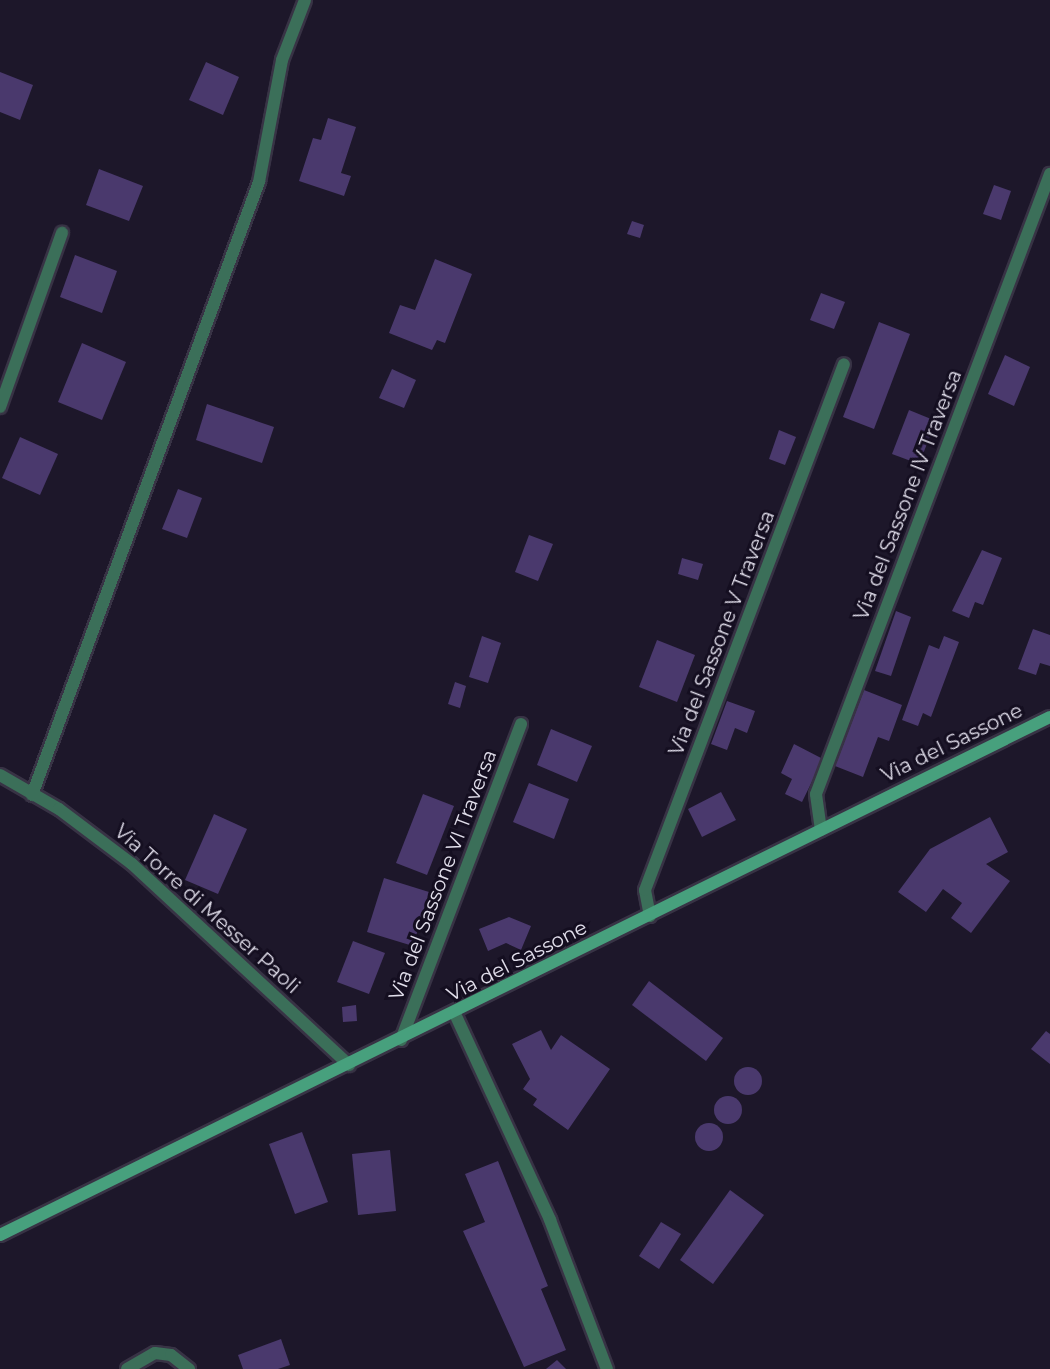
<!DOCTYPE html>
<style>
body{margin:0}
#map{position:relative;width:1050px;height:1369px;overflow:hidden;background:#1d172a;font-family:Montserrat,sans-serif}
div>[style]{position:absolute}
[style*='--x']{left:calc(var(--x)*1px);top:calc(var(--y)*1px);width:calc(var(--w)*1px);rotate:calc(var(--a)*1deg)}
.building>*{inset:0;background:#4a396d}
.round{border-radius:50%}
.roads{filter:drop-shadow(2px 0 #383345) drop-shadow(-2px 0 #383345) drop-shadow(0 2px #383345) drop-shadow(0 -2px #383345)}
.street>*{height:12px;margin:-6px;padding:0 6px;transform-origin:6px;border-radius:6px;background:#3b6f59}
.secondary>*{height:12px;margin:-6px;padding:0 6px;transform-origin:6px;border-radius:6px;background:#47a07d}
span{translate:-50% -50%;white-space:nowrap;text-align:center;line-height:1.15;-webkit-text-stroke:6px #140e20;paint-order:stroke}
.street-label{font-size:20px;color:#e1deeb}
</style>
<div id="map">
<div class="building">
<div style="clip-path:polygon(206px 62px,239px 77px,223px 115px,189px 100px)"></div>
<div style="clip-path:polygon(0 72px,33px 85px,20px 120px,0 112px)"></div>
<div style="clip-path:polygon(328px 118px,356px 127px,341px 173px,351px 176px,344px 196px,299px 181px,313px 138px,321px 140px)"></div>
<div style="clip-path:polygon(99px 169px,143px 186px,129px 221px,86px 205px)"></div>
<div style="clip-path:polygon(994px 185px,1011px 191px,1001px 220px,983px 214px)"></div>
<div style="clip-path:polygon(632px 221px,644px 225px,640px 238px,627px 234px)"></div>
<div style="clip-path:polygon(75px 255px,117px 271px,102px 313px,60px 297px)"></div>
<div style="clip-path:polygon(435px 259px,472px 274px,445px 343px,437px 340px,432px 350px,389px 333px,400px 305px,415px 310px)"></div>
<div style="clip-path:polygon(821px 293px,845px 302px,834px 329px,810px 320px)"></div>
<div style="clip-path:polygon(879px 322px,910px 334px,874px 429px,843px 417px)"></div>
<div style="clip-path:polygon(82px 343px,126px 362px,102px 420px,58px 402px)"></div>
<div style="clip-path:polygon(1005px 355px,1030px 367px,1014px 406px,988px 394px)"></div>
<div style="clip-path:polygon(392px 369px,416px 380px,404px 408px,379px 398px)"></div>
<div style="clip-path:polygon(207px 404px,274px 427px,262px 463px,196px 440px)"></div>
<div style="clip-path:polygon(909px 410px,936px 421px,919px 464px,892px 454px)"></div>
<div style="clip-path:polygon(779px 430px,796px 437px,785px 465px,769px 459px)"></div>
<div style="clip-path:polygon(20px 437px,58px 454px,40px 495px,2px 478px)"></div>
<div style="clip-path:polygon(178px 489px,202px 498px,187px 538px,162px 529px)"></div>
<div style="clip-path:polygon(529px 535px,553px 544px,538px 581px,515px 572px)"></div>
<div style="clip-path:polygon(982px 550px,1002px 558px,983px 605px,975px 602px,969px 618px,952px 611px)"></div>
<div style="clip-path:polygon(682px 558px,703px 564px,698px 580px,678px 574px)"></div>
<div style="clip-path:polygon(896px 611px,911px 617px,891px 676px,875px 671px)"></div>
<div style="clip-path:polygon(1033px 629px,1050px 635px,1050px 666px,1040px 663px,1036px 675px,1018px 669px)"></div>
<div style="clip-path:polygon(482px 636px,501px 643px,488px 683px,469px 677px)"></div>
<div style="clip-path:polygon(944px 636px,959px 642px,931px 717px,923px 713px,918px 726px,902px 720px,929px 645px,939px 649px)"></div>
<div style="clip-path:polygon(657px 640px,695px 655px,677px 702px,639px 687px)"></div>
<div style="clip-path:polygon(455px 682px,466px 686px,460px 708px,448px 704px)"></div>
<div style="clip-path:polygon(864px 690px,902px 705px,889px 741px,878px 737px,863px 777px,835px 766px)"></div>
<div style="clip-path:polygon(727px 701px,755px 711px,747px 733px,735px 728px,727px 750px,711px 744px)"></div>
<div style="clip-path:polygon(551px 729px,592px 746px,577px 782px,537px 765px)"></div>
<div style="clip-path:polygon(794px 744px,823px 759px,802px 802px,785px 794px,792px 779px,781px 773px)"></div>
<div style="clip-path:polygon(529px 783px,569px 799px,554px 839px,513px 822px)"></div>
<div style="clip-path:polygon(721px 792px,736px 820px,702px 837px,688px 809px)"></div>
<div style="clip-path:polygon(423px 794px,454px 806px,427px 875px,396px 863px)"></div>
<div style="clip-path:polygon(214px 814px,247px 829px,218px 894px,185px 880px)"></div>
<div style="clip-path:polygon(990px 817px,1008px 852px,986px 864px,1010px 881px,971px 933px,951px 918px,962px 903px,943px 889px,926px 912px,898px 892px,930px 849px)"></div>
<div style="clip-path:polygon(384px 878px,429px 892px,413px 946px,367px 932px)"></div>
<div style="clip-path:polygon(509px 917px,531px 926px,521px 950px,506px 943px,488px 951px,479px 929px)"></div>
<div style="clip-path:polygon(353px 941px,385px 953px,369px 994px,337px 982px)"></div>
<div style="clip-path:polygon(649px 981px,723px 1038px,706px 1061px,632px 1005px)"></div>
<div style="clip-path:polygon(356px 1005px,357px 1021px,343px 1022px,342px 1007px)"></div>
<div style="clip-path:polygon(541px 1030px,551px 1050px,561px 1035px,610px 1069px,568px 1130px,533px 1105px,537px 1099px,523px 1089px,530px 1079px,512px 1044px)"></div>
<div style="clip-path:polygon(1046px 1031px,1050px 1034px,1050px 1064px,1031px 1049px)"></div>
<div class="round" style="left:734px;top:1067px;width:28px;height:28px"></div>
<div class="round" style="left:714px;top:1096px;width:28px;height:28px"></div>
<div class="round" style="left:695px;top:1123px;width:28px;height:28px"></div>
<div style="clip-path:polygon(302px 1132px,328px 1202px,295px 1214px,269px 1144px)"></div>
<div style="clip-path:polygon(390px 1150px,396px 1211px,358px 1215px,352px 1154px)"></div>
<div style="clip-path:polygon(498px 1161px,548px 1286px,541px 1289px,566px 1350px,524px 1367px,463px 1231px,485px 1222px,465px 1174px)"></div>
<div style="clip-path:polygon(730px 1190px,764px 1215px,713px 1284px,680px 1260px)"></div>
<div style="clip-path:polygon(661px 1222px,681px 1234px,659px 1269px,639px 1256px)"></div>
<div style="clip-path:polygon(281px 1339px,290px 1365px,278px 1369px,243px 1369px,238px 1355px)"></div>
<div style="clip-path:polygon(557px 1360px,566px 1369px,546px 1369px)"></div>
</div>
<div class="roads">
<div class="street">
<div style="--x:0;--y:407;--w:185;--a:-70.4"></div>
<div style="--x:0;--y:775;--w:68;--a:30"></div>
<div style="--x:59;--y:809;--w:91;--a:37"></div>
<div style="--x:132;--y:864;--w:296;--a:42.8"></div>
<div style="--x:32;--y:795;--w:654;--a:-69.68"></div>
<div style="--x:259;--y:182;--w:124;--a:-79.3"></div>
<div style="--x:282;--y:60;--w:64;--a:-69"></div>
<div style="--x:821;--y:830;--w:36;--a:-98"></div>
<div style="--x:816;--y:794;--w:663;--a:-69.32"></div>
<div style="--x:650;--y:916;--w:26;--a:-101"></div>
<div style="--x:645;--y:890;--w:562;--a:-69.28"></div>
<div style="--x:455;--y:1014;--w:227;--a:65.2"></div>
<div style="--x:550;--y:1220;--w:160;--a:69.1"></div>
<div style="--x:401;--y:1040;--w:338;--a:-69.2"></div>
<div style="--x:127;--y:1369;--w:32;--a:-30"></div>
<div style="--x:155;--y:1353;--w:16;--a:7"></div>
<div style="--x:171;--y:1355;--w:23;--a:38"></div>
</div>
<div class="secondary">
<div style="--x:0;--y:1235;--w:1171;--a:-26.26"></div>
</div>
</div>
<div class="street-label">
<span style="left:908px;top:495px;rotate:-69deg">Via del Sassone IV Traversa</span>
<span style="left:722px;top:633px;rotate:-69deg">Via del Sassone V Traversa</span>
<span style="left:952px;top:743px;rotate:-26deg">Via del Sassone</span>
<span style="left:443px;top:875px;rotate:-69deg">Via del Sassone VI Traversa</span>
<span style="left:207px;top:909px;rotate:42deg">Via Torre di Messer Paoli</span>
<span style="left:517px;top:961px;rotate:-27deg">Via del Sassone</span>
</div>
</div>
